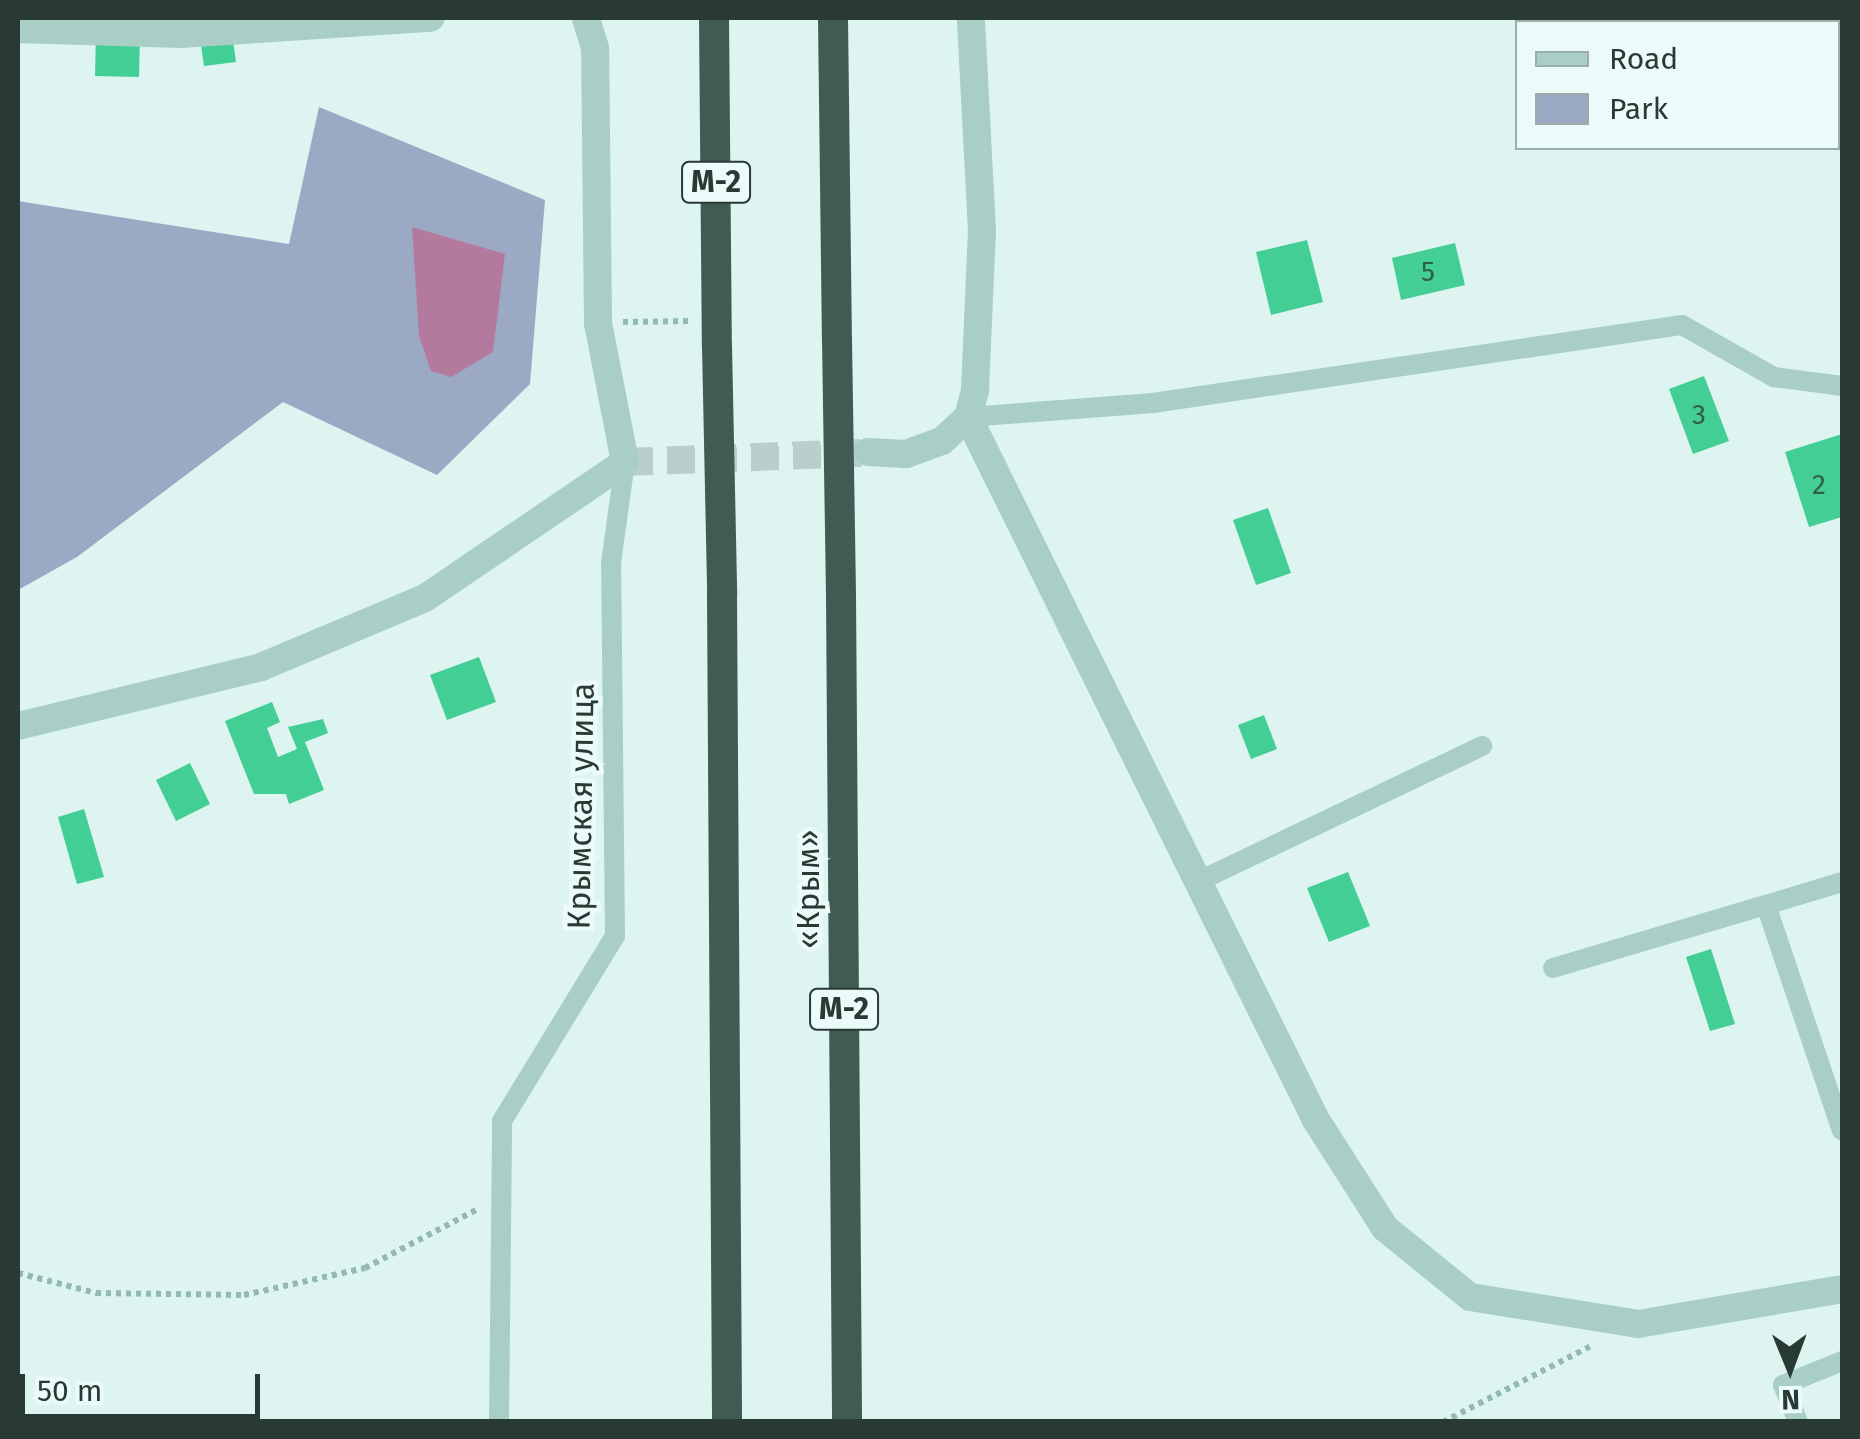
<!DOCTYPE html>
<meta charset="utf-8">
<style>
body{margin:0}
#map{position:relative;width:1860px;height:1439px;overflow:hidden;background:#def4f1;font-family:"Fira Sans",sans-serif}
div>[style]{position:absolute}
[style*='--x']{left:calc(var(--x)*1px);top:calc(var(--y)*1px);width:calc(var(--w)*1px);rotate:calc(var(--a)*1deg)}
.green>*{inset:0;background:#9ca9c5}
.water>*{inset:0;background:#b47a9e}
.building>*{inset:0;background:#42ce94}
.minor-tunnel>*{height:28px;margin-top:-14px;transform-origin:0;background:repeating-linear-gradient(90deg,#bacfcb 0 28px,transparent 0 42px)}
.path>*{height:6px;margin-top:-3px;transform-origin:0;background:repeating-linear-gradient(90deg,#92bab1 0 5px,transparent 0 10px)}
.service>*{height:20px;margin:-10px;padding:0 10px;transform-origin:10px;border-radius:10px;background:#a8cec6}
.minor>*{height:28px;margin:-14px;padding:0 14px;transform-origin:14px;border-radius:14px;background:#a8cec6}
.motorway>*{height:30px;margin:-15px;padding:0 15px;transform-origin:15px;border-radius:15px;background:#3f5b52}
.motorway-bridge>*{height:30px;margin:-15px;padding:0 15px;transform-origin:15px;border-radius:15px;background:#3f5b52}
span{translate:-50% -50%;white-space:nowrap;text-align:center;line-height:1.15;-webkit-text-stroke:9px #ebfbf9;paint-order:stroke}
.number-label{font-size:28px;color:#2f5f4c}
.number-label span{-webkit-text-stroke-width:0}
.shield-label span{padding:2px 8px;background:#ebfbf9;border:2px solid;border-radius:8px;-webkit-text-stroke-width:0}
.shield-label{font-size:30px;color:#293a34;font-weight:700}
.street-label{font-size:32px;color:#293a34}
.frame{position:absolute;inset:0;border:20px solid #293a34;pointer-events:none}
.legend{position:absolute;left:1515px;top:20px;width:325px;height:130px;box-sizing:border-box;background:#ebfbf9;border:2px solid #9daeaa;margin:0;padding:12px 18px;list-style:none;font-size:30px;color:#293a34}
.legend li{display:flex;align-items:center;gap:20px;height:50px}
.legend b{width:50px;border:2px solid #9daeaa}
.north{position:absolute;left:1740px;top:1319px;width:100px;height:100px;-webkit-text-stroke:8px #ebfbf9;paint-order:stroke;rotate:179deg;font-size:28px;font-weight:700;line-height:40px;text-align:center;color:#293a34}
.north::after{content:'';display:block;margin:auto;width:35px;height:45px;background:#293a34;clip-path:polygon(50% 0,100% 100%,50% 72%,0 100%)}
.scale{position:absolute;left:20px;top:1374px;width:240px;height:45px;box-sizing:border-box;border:5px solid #293a34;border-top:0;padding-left:12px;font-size:30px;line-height:35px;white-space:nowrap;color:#293a34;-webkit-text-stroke:8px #ebfbf9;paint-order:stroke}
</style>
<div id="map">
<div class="green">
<div style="clip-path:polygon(319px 107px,545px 200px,530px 384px,437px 475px,283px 402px,77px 557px,18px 590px,18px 201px,289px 244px)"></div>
</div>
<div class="water">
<div style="clip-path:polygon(412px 227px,505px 254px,493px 352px,451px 377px,431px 371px,419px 336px)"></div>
</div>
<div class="building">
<div style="clip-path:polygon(230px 20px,236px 62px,204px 66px,198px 24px)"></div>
<div style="clip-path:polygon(96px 33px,140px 34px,139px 77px,95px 76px)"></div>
<div style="clip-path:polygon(1307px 240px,1323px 302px,1271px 315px,1256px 252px)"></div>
<div style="clip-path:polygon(1455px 243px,1465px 285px,1401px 300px,1392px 258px)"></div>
<div style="clip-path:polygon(1704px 376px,1729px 441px,1693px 454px,1669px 389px)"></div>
<div style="clip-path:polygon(1842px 434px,1842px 517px,1809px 527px,1785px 452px)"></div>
<div style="clip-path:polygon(1268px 508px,1291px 573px,1256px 585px,1233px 520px)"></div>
<div style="clip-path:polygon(479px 657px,496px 702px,447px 720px,430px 675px)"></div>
<div style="clip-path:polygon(272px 702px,280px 722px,267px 728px,278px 757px,297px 749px,288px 727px,323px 719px,328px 733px,305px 742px,324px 790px,289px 804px,286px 794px,254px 794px,225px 721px)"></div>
<div style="clip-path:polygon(1264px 715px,1277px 749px,1251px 759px,1238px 725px)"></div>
<div style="clip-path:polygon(190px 763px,210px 804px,176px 821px,156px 780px)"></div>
<div style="clip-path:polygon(84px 809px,104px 877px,77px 884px,58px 817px)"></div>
<div style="clip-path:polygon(1348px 872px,1370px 926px,1329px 942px,1307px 888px)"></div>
<div style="clip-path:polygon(1711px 949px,1735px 1024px,1710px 1031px,1686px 957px)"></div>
</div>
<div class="minor-tunnel">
<div style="--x:625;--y:462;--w:236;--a:-2.2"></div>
</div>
<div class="path">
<div style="--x:623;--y:322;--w:68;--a:-0.8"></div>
<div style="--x:18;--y:1273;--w:81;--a:14.4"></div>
<div style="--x:96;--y:1293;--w:148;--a:0.8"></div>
<div style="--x:244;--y:1295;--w:124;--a:-12.6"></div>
<div style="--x:365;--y:1268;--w:125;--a:-27.6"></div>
<div style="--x:1443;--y:1422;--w:166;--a:-27.2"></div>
</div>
<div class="service">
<div style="--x:968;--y:417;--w:186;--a:-4.3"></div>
<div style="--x:1153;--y:403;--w:535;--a:-8.39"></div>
<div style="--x:1682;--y:325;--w:106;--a:29.5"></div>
<div style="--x:1774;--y:377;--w:69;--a:7.5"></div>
<div style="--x:1197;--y:882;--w:316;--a:-25.5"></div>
<div style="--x:1766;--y:905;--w:79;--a:-16.8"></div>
<div style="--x:1553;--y:968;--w:222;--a:-16.5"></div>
<div style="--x:1766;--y:905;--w:238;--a:71.4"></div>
<div style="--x:499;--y:1422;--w:301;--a:-89.4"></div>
<div style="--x:502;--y:1121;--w:217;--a:-58.6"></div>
<div style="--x:615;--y:936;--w:373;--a:-90.6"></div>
<div style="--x:611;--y:563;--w:102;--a:-82.1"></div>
<div style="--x:1798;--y:1422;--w:40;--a:-112"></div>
<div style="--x:1783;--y:1385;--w:64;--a:-22.1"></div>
</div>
<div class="minor">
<div style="--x:18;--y:29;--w:163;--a:1.8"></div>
<div style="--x:181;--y:34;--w:250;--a:-3.7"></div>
<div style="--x:968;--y:417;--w:784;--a:63.66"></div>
<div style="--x:1316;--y:1120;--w:128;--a:57.4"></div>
<div style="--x:1385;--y:1228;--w:109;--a:39.1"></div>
<div style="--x:1470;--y:1297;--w:170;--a:9.1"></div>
<div style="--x:1638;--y:1324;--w:207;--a:-9.7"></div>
<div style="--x:868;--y:452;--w:38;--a:3"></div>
<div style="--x:906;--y:454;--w:38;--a:-20"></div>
<div style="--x:942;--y:441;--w:35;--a:-43"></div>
<div style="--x:968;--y:417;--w:28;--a:-75"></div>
<div style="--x:975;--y:390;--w:159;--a:-87.5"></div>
<div style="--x:982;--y:231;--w:213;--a:-93"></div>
<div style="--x:18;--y:726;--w:250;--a:-13.6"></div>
<div style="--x:261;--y:667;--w:178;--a:-22.8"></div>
<div style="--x:425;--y:598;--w:242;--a:-34.2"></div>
<div style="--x:625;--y:462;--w:142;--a:-101"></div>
<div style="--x:598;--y:323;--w:275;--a:-90.6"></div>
<div style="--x:595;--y:48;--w:31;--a:-107"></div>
</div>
<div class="motorway">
<div style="--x:714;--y:18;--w:328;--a:89.5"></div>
<div style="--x:833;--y:18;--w:322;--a:89.3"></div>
<div style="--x:722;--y:594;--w:828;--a:89.65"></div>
<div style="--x:841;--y:596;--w:826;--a:89.58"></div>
</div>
<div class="motorway-bridge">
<div style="--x:837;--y:340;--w:256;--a:89.1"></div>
<div style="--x:717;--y:346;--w:248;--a:88.8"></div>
</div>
<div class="number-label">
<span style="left:1428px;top:272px">5</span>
<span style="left:1699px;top:415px">3</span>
<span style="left:1819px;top:485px">2</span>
</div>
<div class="shield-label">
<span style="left:716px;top:182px">М-2</span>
<span style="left:844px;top:1009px">М-2</span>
</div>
<div class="street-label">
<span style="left:581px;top:806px;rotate:-89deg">Крымская улица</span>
<span style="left:808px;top:889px;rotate:-90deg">«Крым»</span>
</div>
<div class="frame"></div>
<ul class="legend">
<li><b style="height:12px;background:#a8cec6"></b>Road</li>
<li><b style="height:28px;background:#9ca9c5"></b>Park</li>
</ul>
<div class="north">N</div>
<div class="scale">50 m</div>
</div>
